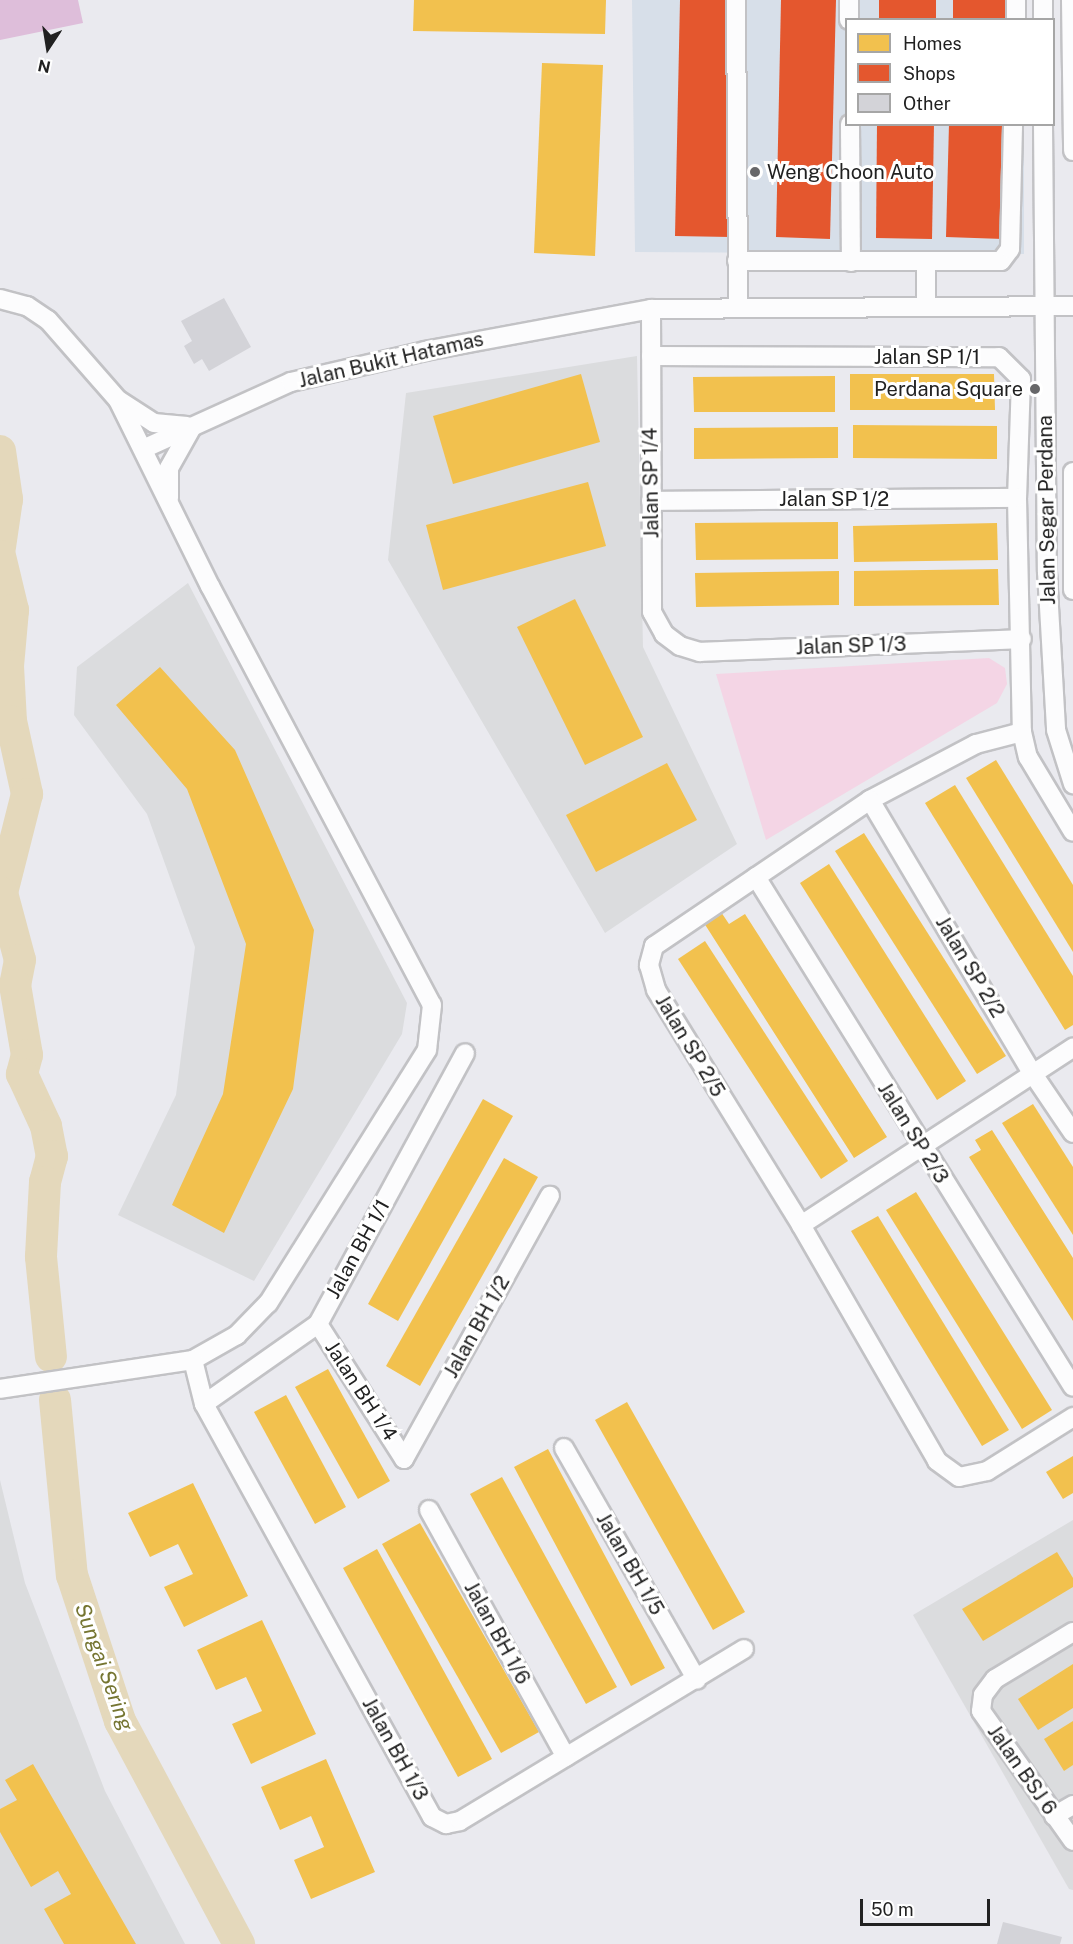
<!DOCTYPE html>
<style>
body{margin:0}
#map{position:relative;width:1073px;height:1944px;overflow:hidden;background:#eaeaef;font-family:"Public Sans",sans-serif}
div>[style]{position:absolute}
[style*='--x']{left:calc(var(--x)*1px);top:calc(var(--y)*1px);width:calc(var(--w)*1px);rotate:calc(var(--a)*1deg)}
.residential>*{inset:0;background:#dbdcde}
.commercial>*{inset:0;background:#d7dfe9}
.forest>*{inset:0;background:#debeda}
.park>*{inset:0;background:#f4d5e5}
.homes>*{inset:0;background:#f2c14e}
.shops>*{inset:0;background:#e4572e}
.river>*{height:32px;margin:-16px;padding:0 16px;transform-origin:16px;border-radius:16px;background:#e4d8bb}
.building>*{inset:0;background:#d3d3d8}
.roads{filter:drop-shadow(2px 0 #c2c2c5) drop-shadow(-2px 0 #c2c2c5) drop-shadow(0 2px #c2c2c5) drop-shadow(0 -2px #c2c2c5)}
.minor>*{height:18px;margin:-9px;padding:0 9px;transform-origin:9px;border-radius:9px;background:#fcfcfd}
.dots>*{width:16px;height:16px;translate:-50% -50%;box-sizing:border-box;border:3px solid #fff;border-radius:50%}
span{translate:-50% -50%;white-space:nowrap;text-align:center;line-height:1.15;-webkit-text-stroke:6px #fff;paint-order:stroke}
.poi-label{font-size:20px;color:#212121}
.left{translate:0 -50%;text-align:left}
.right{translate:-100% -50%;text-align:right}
.street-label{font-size:20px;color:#212121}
.water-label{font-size:21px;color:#757531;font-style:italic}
.legend{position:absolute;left:845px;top:18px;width:210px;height:108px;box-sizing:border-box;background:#fff;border:2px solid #a6a6a6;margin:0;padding:8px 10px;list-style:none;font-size:18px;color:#212121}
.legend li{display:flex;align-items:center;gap:12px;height:30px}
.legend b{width:30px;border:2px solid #a6a6a6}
.north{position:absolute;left:18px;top:18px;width:60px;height:60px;-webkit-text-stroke:4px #fff;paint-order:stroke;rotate:192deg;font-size:16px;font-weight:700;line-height:24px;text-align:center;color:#212121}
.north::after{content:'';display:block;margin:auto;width:21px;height:27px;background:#212121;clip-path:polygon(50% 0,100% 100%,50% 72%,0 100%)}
.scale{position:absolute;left:860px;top:1899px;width:130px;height:27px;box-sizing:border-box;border:3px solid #212121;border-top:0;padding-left:8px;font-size:18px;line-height:21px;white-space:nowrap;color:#212121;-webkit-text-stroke:4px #fff;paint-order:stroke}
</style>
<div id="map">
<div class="residential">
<div style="clip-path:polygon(637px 356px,643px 647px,737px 844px,605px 933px,388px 560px,406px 393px)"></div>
<div style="clip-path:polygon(188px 583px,407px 1003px,402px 1034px,254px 1281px,118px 1215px,176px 1095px,195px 947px,147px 814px,74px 715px,77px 667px)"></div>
<div style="clip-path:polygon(0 1480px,25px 1583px,105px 1791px,185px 1944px,0 1944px)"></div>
<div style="clip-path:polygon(1073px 1520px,1073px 1890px,1069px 1889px,913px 1615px)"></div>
</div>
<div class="commercial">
<div style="clip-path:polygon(632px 0,1024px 0,1024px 19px,846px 20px,846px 124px,1024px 125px,1024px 254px,635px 252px)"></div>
</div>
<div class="forest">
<div style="clip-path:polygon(0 0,78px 0,83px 23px,0 40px)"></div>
</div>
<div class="park">
<div style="clip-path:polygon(989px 658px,1005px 668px,1007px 684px,997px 703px,766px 840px,716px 674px)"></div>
</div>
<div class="homes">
<div style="clip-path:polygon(414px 0,606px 0,605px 34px,413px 31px)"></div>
<div style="clip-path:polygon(542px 63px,603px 65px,595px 256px,534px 253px)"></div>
<div style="clip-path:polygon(581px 374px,600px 442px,453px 484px,433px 416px)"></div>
<div style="clip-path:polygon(850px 374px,994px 374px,995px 410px,850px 410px)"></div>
<div style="clip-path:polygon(835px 376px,835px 412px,694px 412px,693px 377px)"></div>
<div style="clip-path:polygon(853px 425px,997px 426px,997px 459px,853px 458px)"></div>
<div style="clip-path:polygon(838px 427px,838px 458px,694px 459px,694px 428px)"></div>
<div style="clip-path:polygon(588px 482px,606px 546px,443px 590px,426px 525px)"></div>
<div style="clip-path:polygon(838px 522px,838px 559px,696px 560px,695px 523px)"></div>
<div style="clip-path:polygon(997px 523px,998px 560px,854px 562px,853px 526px)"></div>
<div style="clip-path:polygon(998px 569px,999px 605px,854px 606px,854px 571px)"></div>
<div style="clip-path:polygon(839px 571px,839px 605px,696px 607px,695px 573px)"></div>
<div style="clip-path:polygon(575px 599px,643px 737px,585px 765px,517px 627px)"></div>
<div style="clip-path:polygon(160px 667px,235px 750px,314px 930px,293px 1089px,224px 1233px,172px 1205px,223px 1094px,246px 944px,187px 789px,116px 705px)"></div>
<div style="clip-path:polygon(996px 760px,1073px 885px,1073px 952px,966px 778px)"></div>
<div style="clip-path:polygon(667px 763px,697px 820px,596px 872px,566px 815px)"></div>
<div style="clip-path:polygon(955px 785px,1073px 976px,1073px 1025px,1065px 1030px,925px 803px)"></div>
<div style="clip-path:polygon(864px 833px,1006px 1056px,977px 1074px,835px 851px)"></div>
<div style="clip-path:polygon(829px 864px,966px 1081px,937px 1100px,800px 883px)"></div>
<div style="clip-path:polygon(721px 912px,729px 924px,745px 914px,887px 1137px,854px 1158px,704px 923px)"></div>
<div style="clip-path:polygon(705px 941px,848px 1161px,821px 1179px,678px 959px)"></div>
<div style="clip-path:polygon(483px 1099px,513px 1116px,398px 1321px,368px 1304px)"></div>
<div style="clip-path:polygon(1033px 1104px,1073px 1167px,1073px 1235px,1002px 1123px)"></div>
<div style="clip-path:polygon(992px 1130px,1073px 1258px,1073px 1321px,969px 1157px,981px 1150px,975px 1140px)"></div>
<div style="clip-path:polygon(504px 1158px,538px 1177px,420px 1386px,386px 1366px)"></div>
<div style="clip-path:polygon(916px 1192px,1052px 1410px,1022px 1429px,886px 1210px)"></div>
<div style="clip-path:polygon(878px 1216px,1009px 1430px,982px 1446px,851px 1231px)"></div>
<div style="clip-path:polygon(328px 1369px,390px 1481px,358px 1499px,295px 1387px)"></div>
<div style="clip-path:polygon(286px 1395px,346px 1507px,315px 1524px,254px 1412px)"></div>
<div style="clip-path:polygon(627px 1402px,745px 1612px,713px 1630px,595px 1420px)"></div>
<div style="clip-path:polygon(548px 1449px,665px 1668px,631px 1686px,514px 1467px)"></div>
<div style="clip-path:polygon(1073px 1456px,1073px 1493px,1063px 1499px,1046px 1472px)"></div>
<div style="clip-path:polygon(502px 1477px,617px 1687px,586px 1704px,470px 1494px)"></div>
<div style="clip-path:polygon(193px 1483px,248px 1596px,184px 1627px,164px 1587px,193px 1574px,178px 1544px,150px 1557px,128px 1513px)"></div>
<div style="clip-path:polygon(420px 1523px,539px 1732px,501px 1753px,382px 1544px)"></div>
<div style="clip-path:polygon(377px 1549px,492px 1759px,458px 1777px,343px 1568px)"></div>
<div style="clip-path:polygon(1057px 1552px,1073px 1578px,1073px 1587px,983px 1641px,962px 1609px)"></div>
<div style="clip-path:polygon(262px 1620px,316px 1734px,251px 1764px,232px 1724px,262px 1711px,246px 1677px,216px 1690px,197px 1650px)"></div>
<div style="clip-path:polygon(1073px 1664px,1073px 1708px,1038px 1730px,1018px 1699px)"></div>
<div style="clip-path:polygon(1073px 1721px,1073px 1765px,1064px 1771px,1044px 1739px)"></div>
<div style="clip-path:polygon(326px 1759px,375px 1872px,311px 1899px,294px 1860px,324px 1847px,311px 1816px,280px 1830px,261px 1787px)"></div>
<div style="clip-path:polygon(33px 1764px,136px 1944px,64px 1944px,44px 1909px,71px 1894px,58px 1871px,31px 1887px,0 1832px,0 1809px,17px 1800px,5px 1780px)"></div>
</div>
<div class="shops">
<div style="clip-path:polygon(680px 0,735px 0,730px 237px,675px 236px)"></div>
<div style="clip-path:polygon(781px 0,836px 0,830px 239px,776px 237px)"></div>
<div style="clip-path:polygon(879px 0,936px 0,936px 20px,879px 20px)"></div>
<div style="clip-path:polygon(953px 0,1010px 0,1010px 20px,953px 20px)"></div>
<div style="clip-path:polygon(877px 124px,934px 124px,932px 239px,876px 238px)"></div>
<div style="clip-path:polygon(949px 124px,1006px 124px,1003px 239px,946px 237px)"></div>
</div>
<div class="river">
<div style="--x:0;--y:451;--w:49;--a:81.7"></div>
<div style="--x:7;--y:499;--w:49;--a:98.3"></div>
<div style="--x:0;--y:556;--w:56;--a:76.5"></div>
<div style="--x:13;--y:610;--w:56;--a:95.1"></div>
<div style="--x:8;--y:666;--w:55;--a:86.9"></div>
<div style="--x:11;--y:721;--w:75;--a:77.6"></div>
<div style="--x:27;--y:794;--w:102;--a:104.2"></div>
<div style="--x:2;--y:893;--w:69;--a:75"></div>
<div style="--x:20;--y:960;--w:25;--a:101"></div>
<div style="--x:15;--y:985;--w:71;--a:80.3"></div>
<div style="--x:27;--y:1055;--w:20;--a:105"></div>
<div style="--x:22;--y:1074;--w:57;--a:65.2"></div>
<div style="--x:46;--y:1126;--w:31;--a:79"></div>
<div style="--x:52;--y:1156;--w:27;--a:105"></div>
<div style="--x:45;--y:1182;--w:75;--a:93.1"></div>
<div style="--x:41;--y:1257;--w:100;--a:84.3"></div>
<div style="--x:55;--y:1400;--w:176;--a:84.5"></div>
<div style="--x:72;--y:1575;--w:154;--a:71.8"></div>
<div style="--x:120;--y:1721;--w:253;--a:61.9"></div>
</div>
<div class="building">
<div style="clip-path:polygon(224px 298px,251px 347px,209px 371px,202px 359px,194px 364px,184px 346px,192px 341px,181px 321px)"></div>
<div style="clip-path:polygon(1003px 1922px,1062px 1937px,1060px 1944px,997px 1944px)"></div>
</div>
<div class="roads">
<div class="minor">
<div style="--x:736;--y:0;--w:308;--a:89.6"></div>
<div style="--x:849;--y:0;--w:20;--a:90"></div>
<div style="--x:1043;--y:0;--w:20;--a:90"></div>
<div style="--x:1071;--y:0;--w:151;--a:89.2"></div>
<div style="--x:1016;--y:20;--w:20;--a:-90"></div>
<div style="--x:850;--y:124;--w:138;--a:89.6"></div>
<div style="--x:1043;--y:124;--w:448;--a:89.5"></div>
<div style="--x:1047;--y:572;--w:158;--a:86.7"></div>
<div style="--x:1056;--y:730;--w:57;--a:72.5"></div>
<div style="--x:737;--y:261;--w:264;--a:0"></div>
<div style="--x:1001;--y:261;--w:15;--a:-53"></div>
<div style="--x:1010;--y:249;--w:125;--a:-88.6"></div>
<div style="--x:0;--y:299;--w:28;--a:15"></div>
<div style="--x:27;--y:306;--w:25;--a:34"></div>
<div style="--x:48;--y:320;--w:106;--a:48.8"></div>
<div style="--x:118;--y:400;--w:208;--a:63.7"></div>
<div style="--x:210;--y:586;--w:474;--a:62.1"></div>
<div style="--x:432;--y:1005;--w:45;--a:96.3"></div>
<div style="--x:427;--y:1050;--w:299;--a:122.1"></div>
<div style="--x:268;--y:1303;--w:45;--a:134.1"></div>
<div style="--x:237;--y:1335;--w:51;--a:150.4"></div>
<div style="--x:193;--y:1360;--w:195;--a:171.5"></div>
<div style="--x:926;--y:307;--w:44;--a:-90"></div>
<div style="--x:651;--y:309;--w:303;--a:89.8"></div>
<div style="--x:652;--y:612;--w:25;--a:61"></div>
<div style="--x:664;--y:634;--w:20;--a:37"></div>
<div style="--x:680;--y:646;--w:21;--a:17"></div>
<div style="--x:700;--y:652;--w:322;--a:-2.3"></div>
<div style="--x:651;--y:356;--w:348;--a:0.2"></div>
<div style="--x:999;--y:357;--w:31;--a:45"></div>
<div style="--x:1021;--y:379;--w:119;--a:91.9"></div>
<div style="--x:1017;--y:498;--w:234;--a:88.8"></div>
<div style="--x:1022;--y:732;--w:26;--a:77"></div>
<div style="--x:1028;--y:757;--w:87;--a:59"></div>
<div style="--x:120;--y:401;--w:40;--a:32.9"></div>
<div style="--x:154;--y:423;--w:33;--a:5"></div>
<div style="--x:143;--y:449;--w:162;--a:-24.4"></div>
<div style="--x:291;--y:382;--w:138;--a:-13"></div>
<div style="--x:425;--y:351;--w:230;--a:-10.5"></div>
<div style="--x:651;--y:309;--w:422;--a:-0.4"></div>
<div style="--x:1073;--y:472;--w:118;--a:90"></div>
<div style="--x:169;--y:498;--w:30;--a:-90"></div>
<div style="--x:169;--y:468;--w:47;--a:-60.7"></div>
<div style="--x:651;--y:501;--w:366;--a:-0.5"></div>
<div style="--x:1022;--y:732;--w:48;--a:165.4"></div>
<div style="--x:976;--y:744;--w:120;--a:152.2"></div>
<div style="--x:870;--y:800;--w:261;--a:145.9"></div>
<div style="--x:654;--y:946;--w:20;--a:105"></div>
<div style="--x:649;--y:965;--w:26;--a:74"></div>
<div style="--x:656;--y:990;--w:276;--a:58.3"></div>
<div style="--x:801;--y:1225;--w:272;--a:60"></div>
<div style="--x:937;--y:1461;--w:27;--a:36"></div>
<div style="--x:959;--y:1477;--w:29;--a:-12"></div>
<div style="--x:987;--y:1471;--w:102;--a:-32.1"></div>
<div style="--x:870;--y:800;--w:319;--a:59.3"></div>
<div style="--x:1033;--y:1074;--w:71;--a:55.9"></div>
<div style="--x:756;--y:877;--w:600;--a:58.14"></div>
<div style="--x:801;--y:1225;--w:325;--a:-33.1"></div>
<div style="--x:318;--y:1324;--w:160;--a:57.5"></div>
<div style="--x:404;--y:1459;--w:301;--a:-61"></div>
<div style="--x:193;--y:1360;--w:45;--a:76"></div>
<div style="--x:204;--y:1404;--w:472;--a:61.1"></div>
<div style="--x:432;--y:1817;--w:16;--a:27"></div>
<div style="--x:446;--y:1824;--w:14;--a:-12"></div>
<div style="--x:460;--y:1821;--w:332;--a:-31.2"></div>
<div style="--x:204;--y:1404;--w:139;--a:-35.1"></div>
<div style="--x:318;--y:1324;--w:308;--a:-61.5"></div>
<div style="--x:564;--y:1448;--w:267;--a:60.2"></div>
<div style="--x:429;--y:1510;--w:282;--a:61"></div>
<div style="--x:1073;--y:1632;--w:91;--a:148.9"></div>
<div style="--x:995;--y:1679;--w:20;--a:127"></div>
<div style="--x:983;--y:1695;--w:16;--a:97"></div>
<div style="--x:981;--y:1711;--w:159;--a:54.7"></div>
<div style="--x:1054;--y:1816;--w:22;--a:-30"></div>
</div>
</div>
<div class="dots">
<div style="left:755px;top:172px;background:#676769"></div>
<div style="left:1035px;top:389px;background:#676769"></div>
</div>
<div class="poi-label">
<span class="left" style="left:767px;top:172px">Weng Choon Auto</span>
<span class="right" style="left:1023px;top:389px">Perdana Square</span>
</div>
<div class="street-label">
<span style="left:927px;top:357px">Jalan SP 1/1</span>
<span style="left:391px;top:360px;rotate:-13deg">Jalan Bukit Hatamas</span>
<span style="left:651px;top:483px;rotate:-91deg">Jalan SP 1/4</span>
<span style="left:834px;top:499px">Jalan SP 1/2</span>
<span style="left:1047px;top:510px;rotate:-91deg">Jalan Segar Perdana</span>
<span style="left:851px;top:646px;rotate:-2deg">Jalan SP 1/3</span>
<span style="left:970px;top:967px;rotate:59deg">Jalan SP 2/2</span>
<span style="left:690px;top:1046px;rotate:59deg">Jalan SP 2/5</span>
<span style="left:913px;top:1133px;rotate:58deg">Jalan SP 2/3</span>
<span style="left:358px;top:1249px;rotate:-61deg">Jalan BH 1/1</span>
<span style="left:477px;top:1327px;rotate:-61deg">Jalan BH 1/2</span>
<span style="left:361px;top:1391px;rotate:57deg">Jalan BH 1/4</span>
<span style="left:630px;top:1564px;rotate:60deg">Jalan BH 1/5</span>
<span style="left:497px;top:1633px;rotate:61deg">Jalan BH 1/6</span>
<span style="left:395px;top:1749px;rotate:61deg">Jalan BH 1/3</span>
<span style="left:1022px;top:1770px;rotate:55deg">Jalan BSJ 6</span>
</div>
<div class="water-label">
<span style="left:104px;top:1667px;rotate:70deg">Sungai Sering</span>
</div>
<ul class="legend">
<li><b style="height:16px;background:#f2c14e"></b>Homes</li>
<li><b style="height:16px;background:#e4572e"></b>Shops</li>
<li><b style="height:16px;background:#d3d3d8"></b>Other</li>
</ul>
<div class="north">N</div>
<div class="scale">50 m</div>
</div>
